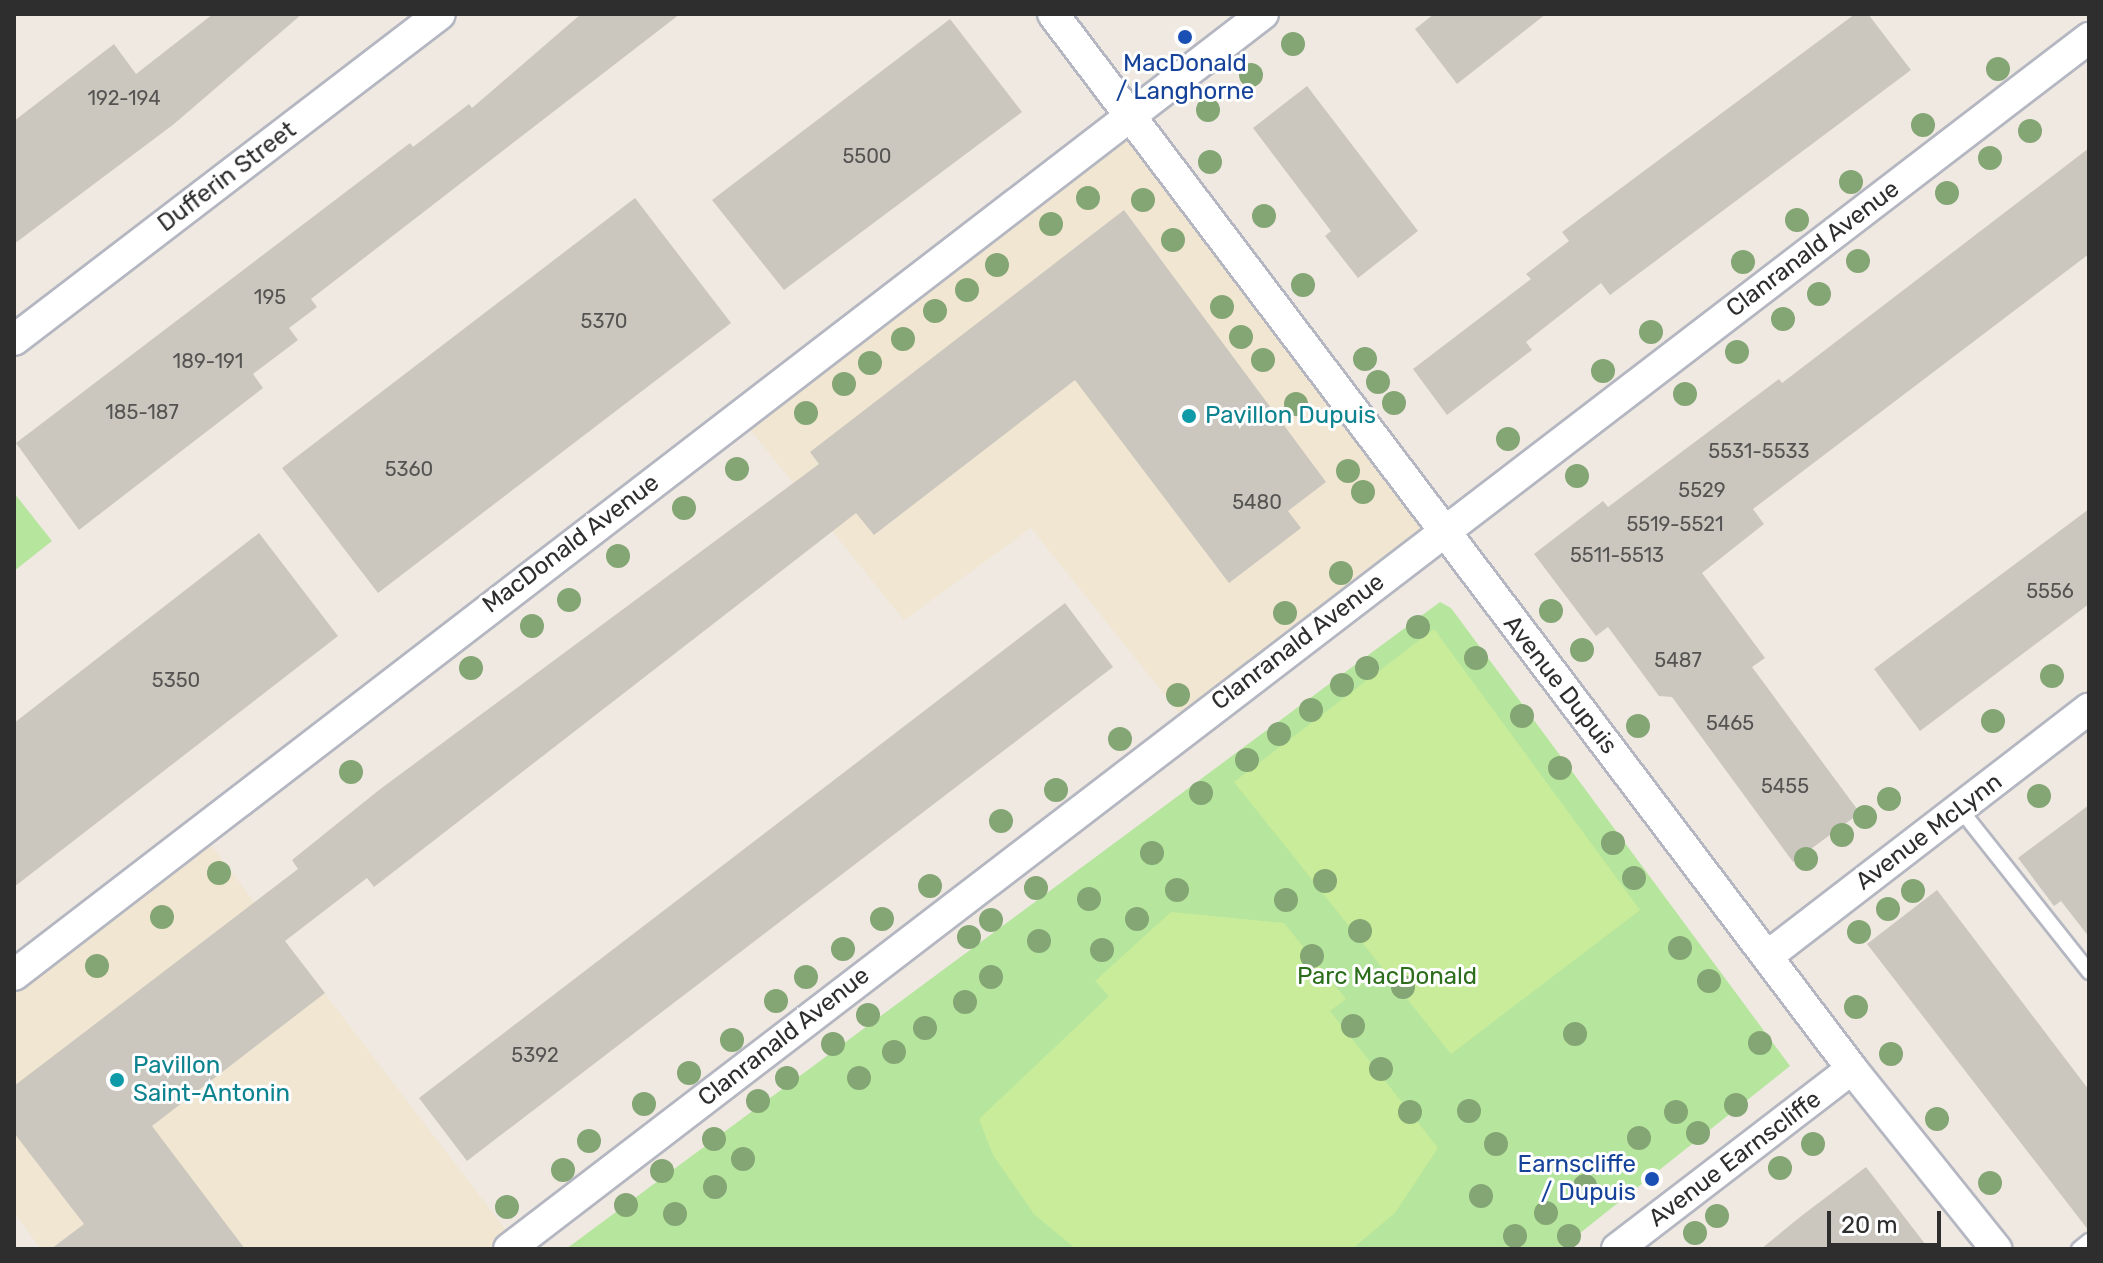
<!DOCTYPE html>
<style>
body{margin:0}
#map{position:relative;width:2103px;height:1263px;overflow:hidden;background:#efe9e1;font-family:Rubik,sans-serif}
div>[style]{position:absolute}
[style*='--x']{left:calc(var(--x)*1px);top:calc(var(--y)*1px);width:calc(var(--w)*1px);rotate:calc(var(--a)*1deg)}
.education>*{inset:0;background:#f0e6d1}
.green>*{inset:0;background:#b6e59e}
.pitch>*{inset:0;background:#c9ec9a}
.building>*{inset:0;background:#cbc7bf}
.roads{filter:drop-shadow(2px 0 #b4b7c1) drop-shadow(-2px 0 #b4b7c1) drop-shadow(0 2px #b4b7c1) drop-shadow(0 -2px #b4b7c1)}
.lane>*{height:14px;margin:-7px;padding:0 7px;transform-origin:7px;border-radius:7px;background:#fff}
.street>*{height:30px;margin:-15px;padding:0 15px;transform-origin:15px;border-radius:15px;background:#fff}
.trees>*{width:24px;height:24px;margin:-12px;border-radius:50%;background:#84a574}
.dots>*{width:22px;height:22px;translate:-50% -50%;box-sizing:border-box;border:4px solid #fff;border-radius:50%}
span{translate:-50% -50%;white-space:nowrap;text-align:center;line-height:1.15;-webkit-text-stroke:6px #fff;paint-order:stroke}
.number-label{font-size:20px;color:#555452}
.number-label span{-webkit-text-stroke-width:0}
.transit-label{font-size:24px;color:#164399}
.right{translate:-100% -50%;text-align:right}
.street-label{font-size:24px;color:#2e2e2e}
.culture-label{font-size:24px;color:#0d838f}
.left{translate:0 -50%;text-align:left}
.park-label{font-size:24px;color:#2c6e1b}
.frame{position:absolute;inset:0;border:16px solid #2e2e2e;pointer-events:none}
.scale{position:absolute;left:1827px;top:1211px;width:114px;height:36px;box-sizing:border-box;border:4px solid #2e2e2e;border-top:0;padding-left:10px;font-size:24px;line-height:28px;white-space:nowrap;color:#2e2e2e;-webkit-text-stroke:6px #fff;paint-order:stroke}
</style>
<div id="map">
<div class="education">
<div style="clip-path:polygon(1130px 116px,1443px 532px,1188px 724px,1031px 528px,904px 620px,739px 416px)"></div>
<div style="clip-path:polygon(200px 831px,516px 1243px,509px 1249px,41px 1249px,14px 1213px,14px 975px)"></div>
</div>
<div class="green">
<div style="clip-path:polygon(14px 493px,52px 541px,14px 571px)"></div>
<div style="clip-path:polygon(1440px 602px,1451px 608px,1790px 1066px,1560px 1249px,566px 1249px)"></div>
</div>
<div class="pitch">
<div style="clip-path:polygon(1434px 629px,1640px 910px,1451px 1054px,1234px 782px)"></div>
<div style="clip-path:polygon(1171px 912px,1284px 923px,1346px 999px,1330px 1011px,1438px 1148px,1395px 1213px,1352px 1249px,1076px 1249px,1034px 1214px,993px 1155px,979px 1119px,1109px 996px,1095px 981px)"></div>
</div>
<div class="building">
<div style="clip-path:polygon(213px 14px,302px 14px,174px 124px,14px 244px,14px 121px,114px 44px,136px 74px)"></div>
<div style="clip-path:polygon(581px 14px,680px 14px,311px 299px,317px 307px,289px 328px,298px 340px,253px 374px,263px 388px,79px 530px,16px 443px,410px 143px,413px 147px,469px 104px,472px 108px)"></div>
<div style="clip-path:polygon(1434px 14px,1546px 14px,1457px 84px,1415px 29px)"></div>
<div style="clip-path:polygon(1855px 14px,1868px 14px,1911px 70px,1610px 295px,1601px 283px,1526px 342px,1532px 350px,1447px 415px,1413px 369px,1531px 279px,1526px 274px,1569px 241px,1562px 232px)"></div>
<div style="clip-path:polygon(950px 19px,1022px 112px,784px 290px,712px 200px)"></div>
<div style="clip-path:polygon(1307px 86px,1418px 231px,1358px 278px,1325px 236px,1331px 231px,1253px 128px)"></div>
<div style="clip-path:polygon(2089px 148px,2089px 254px,1753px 509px,1764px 524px,1702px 573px,1765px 658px,1752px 667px,1860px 813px,1793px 862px,1672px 697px,1659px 696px,1608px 627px,1596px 636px,1534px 554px,1603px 501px,1608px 507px,1779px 379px,1782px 383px)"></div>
<div style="clip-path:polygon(635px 198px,731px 323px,378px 593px,282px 468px)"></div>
<div style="clip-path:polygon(1124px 210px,1326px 482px,1288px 511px,1301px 528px,1229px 583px,1075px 380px,874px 535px,856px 513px,374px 887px,367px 878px,285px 941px,325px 993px,152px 1126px,245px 1249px,51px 1249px,84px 1224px,14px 1133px,14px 1086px,298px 869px,292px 860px,379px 790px,819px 464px,810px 452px)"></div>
<div style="clip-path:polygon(2089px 509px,2089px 604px,1920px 731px,1874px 669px)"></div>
<div style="clip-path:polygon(259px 533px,338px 636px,14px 887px,14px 723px)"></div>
<div style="clip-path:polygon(1065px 603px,1113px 667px,467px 1161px,419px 1098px)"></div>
<div style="clip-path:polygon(2089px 805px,2089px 937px,2061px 901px,2054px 906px,2018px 858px)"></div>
<div style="clip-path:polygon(1937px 890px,2089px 1090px,2089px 1231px,1867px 944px)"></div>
<div style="clip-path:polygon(1866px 1167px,1929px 1249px,1761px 1249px,1800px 1217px)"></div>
</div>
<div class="roads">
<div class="lane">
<div style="--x:1960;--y:809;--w:208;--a:51.6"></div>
<div style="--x:2079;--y:1249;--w:13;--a:-39"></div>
</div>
<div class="street">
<div style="--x:1053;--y:14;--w:1323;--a:52.86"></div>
<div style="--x:1852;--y:1069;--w:231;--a:51.3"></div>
<div style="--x:14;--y:340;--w:536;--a:-37.43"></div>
<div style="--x:1769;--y:955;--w:404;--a:-37.6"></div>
<div style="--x:14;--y:975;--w:1576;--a:-37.58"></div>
<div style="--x:509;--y:1249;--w:1991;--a:-37.47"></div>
<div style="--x:1617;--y:1249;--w:296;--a:-37.5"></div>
</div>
</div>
<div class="trees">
<div style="left:1293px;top:44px"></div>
<div style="left:1998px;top:69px"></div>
<div style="left:1251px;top:75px"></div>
<div style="left:1208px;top:110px"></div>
<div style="left:1923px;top:125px"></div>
<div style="left:2030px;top:131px"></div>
<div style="left:1990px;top:158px"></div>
<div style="left:1210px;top:162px"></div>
<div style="left:1851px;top:182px"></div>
<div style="left:1947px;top:193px"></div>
<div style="left:1088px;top:198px"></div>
<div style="left:1143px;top:200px"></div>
<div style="left:1264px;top:216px"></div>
<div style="left:1797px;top:220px"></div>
<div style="left:1051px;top:224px"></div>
<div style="left:1173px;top:240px"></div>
<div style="left:1858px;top:261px"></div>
<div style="left:1743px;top:262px"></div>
<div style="left:997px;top:265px"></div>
<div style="left:1303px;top:285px"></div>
<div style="left:967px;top:290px"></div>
<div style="left:1819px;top:294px"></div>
<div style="left:1222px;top:307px"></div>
<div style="left:935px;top:311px"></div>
<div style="left:1783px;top:319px"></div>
<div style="left:1651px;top:332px"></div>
<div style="left:1241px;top:337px"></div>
<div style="left:903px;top:339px"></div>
<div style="left:1737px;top:352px"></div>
<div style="left:1365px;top:359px"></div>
<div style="left:1263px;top:360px"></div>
<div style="left:870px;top:363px"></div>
<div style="left:1603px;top:371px"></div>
<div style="left:1378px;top:382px"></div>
<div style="left:844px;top:384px"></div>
<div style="left:1685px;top:394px"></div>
<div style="left:1394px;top:403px"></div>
<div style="left:1296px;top:404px"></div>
<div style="left:806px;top:413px"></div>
<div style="left:1508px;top:439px"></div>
<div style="left:737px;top:469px"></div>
<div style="left:1348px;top:471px"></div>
<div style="left:1577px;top:476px"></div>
<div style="left:1363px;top:492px"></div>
<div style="left:684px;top:508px"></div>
<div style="left:618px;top:556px"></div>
<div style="left:1341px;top:573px"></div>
<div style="left:569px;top:600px"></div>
<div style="left:1551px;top:611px"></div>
<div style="left:1285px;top:613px"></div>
<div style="left:532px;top:626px"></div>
<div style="left:1418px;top:627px"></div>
<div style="left:1582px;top:650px"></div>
<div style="left:1476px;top:658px"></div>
<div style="left:471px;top:668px"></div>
<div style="left:1367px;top:668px"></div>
<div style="left:2052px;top:676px"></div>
<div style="left:1342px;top:685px"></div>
<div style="left:1178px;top:695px"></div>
<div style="left:1311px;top:710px"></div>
<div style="left:1522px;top:716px"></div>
<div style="left:1993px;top:721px"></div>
<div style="left:1638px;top:726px"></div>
<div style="left:1279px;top:734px"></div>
<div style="left:1120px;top:739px"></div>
<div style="left:1247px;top:760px"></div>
<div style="left:1560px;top:768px"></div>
<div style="left:351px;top:772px"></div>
<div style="left:1056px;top:790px"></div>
<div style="left:1201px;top:793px"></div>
<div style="left:2039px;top:796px"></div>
<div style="left:1889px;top:799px"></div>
<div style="left:1865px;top:817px"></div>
<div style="left:1001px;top:821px"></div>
<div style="left:1842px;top:835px"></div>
<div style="left:1613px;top:843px"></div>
<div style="left:1152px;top:853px"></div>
<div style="left:1806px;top:859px"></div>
<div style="left:219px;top:873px"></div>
<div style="left:1634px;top:878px"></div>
<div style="left:1325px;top:881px"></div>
<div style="left:930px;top:886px"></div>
<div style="left:1036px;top:888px"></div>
<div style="left:1177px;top:890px"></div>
<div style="left:1913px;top:891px"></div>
<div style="left:1089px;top:899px"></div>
<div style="left:1286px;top:900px"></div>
<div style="left:1888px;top:909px"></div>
<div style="left:162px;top:917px"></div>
<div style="left:882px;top:919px"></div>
<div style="left:1137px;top:919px"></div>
<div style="left:991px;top:920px"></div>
<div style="left:1360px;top:931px"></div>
<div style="left:1859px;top:932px"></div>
<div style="left:969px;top:937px"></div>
<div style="left:1039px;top:941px"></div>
<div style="left:1680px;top:948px"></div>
<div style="left:843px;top:949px"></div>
<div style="left:1102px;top:950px"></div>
<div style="left:1312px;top:956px"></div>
<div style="left:97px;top:966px"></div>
<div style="left:806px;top:977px"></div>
<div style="left:991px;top:977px"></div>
<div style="left:1709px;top:981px"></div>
<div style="left:1403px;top:987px"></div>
<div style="left:776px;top:1001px"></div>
<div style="left:965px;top:1002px"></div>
<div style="left:1856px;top:1007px"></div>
<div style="left:868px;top:1015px"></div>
<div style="left:1353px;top:1026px"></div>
<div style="left:925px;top:1028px"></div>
<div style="left:1575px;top:1034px"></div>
<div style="left:732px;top:1040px"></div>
<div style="left:1760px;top:1043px"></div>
<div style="left:833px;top:1044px"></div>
<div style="left:894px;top:1052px"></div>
<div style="left:1891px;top:1054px"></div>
<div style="left:1381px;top:1069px"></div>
<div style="left:689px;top:1073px"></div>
<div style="left:787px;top:1078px"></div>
<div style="left:859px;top:1078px"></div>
<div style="left:758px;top:1101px"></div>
<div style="left:644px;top:1104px"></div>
<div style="left:1736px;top:1105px"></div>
<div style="left:1469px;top:1111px"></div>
<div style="left:1410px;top:1112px"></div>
<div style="left:1676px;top:1112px"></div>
<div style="left:1937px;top:1119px"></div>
<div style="left:1698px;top:1133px"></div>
<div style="left:1639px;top:1138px"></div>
<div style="left:714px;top:1139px"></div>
<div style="left:589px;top:1141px"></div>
<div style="left:1496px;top:1144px"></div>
<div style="left:1813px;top:1144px"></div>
<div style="left:743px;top:1159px"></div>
<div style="left:1780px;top:1168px"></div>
<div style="left:563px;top:1170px"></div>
<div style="left:662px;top:1171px"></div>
<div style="left:1990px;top:1183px"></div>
<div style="left:1585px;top:1186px"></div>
<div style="left:715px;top:1187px"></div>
<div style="left:1481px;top:1196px"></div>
<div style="left:626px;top:1205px"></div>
<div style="left:507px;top:1207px"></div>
<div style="left:1546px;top:1213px"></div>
<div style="left:675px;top:1214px"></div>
<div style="left:1717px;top:1216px"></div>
<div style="left:1695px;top:1233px"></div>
<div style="left:1515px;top:1236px"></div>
<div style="left:1569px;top:1236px"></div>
</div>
<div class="dots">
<div style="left:1185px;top:37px;background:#1a4fb4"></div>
<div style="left:1189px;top:416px;background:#0f9aa8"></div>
<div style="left:117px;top:1080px;background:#0f9aa8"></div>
<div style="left:1652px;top:1179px;background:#1a4fb4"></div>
</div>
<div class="number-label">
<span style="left:124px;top:98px">192-194</span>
<span style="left:867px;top:156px">5500</span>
<span style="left:270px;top:297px">195</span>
<span style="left:604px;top:321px">5370</span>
<span style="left:208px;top:361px">189-191</span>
<span style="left:142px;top:412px">185-187</span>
<span style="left:1759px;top:451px">5531-5533</span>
<span style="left:409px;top:469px">5360</span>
<span style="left:1702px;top:490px">5529</span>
<span style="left:1257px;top:502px">5480</span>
<span style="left:1675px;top:524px">5519-5521</span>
<span style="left:1617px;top:555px">5511-5513</span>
<span style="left:2050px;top:591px">5556</span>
<span style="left:1678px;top:660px">5487</span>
<span style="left:176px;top:680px">5350</span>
<span style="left:1730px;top:723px">5465</span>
<span style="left:1785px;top:786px">5455</span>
<span style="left:535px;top:1055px">5392</span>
</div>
<div class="transit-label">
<span style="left:1185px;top:78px">MacDonald<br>/ Langhorne</span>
<span class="right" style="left:1636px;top:1179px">Earnscliffe<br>/ Dupuis</span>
</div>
<div class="street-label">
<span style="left:227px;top:177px;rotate:-37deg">Dufferin Street</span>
<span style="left:1813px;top:249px;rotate:-37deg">Clanranald Avenue</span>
<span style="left:571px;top:544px;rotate:-37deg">MacDonald Avenue</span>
<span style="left:1298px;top:642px;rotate:-37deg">Clanranald Avenue</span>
<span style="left:1560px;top:685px;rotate:52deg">Avenue Dupuis</span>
<span style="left:1929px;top:832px;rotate:-37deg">Avenue McLynn</span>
<span style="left:784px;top:1037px;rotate:-38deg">Clanranald Avenue</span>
<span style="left:1735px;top:1159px;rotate:-37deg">Avenue Earnscliffe</span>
</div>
<div class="culture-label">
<span class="left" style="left:1205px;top:416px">Pavillon Dupuis</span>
<span class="left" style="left:133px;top:1080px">Pavillon<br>Saint-Antonin</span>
</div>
<div class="park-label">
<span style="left:1387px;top:977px">Parc MacDonald</span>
</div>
<div class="frame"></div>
<div class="scale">20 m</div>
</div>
